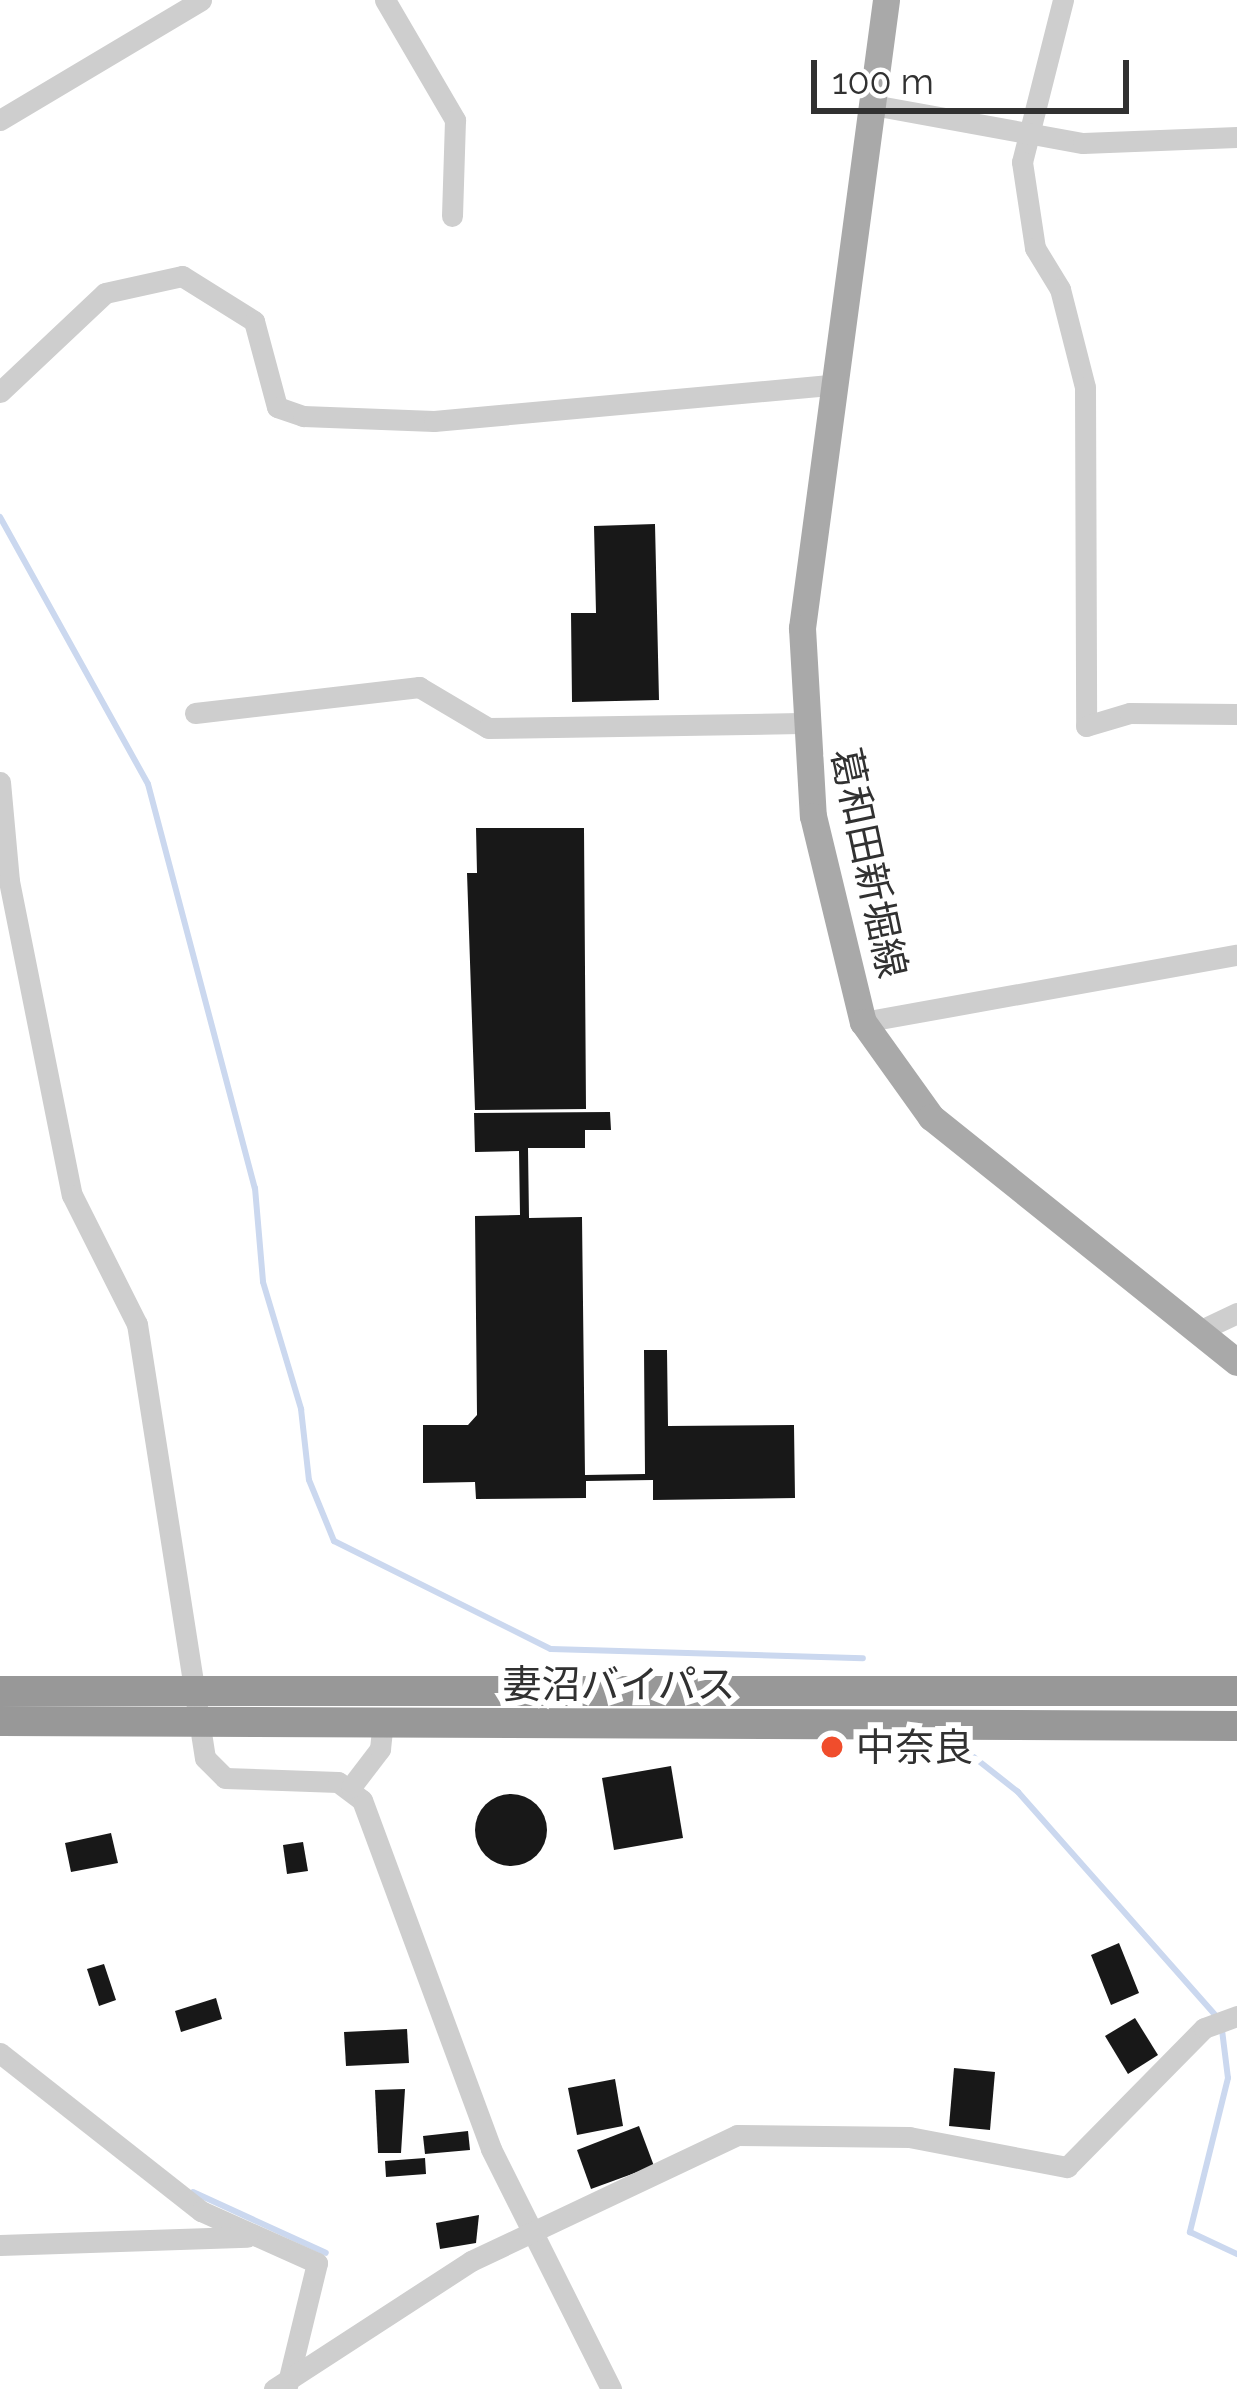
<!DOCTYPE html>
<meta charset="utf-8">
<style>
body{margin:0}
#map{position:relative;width:1237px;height:2389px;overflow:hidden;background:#fff;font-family:Raleway,"Noto Sans JP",sans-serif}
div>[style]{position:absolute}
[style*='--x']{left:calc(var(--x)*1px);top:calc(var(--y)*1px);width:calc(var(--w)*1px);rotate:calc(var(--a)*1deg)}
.stream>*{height:6px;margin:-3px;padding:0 3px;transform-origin:3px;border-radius:3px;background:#cbd8ef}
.building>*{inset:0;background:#181818}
.round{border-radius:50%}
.minor>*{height:21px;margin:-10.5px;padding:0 10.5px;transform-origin:10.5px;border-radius:10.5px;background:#cecece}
.major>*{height:27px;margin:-13.5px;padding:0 13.5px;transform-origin:13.5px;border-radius:13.5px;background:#a9a9a9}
.highway>*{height:30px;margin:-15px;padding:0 15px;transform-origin:15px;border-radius:15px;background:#989898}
.dots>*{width:33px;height:33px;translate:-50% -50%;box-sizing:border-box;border:6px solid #fff;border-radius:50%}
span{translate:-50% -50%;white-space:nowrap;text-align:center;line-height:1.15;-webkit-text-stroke:12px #fff;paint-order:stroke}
.street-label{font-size:39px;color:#313131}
.poi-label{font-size:39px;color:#313131}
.left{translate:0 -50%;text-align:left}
.scale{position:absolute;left:811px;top:60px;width:318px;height:54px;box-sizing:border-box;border:6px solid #313131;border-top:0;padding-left:15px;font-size:36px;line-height:42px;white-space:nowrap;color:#313131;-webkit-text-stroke:9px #fff;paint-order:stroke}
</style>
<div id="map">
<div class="stream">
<div style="--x:0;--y:517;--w:305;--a:61"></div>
<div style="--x:148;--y:784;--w:418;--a:75.2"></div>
<div style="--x:255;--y:1188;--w:94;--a:85.1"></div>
<div style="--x:263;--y:1282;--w:133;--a:73.3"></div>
<div style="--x:301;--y:1409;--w:71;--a:83.6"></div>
<div style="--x:309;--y:1480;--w:66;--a:67.7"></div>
<div style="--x:334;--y:1541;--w:242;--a:26.5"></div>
<div style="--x:551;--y:1649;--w:312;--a:1.7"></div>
<div style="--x:956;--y:1743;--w:79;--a:38.3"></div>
<div style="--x:1018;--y:1792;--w:300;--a:48.5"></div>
<div style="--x:1222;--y:2030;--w:48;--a:82.9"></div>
<div style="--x:1228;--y:2078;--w:159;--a:103.9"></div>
<div style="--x:1190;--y:2232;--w:52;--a:25.1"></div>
<div style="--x:193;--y:2192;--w:146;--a:24.6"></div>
</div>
<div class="building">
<div style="clip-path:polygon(655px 524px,659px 700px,572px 702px,571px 613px,596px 613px,594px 526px)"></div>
<div style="clip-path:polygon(476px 828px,584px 828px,586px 1109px,475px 1110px,467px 873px,477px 873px)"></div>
<div style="clip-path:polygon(610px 1112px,611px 1130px,585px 1130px,585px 1148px,528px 1148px,529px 1218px,582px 1217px,585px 1475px,645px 1474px,644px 1350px,667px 1350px,668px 1426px,794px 1425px,795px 1498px,653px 1500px,653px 1480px,586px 1481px,586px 1498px,476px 1499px,475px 1482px,423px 1483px,423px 1425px,468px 1425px,477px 1415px,475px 1216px,520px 1215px,519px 1151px,475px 1152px,474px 1113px)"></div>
<div style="clip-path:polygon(671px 1766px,683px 1838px,614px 1850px,602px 1778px)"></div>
<div class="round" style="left:475px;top:1794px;width:72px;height:72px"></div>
<div style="clip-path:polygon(111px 1833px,118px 1863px,71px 1872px,65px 1843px)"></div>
<div style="clip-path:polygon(303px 1842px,308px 1871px,287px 1874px,283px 1845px)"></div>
<div style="clip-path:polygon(1119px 1943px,1139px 1993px,1111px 2005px,1091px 1955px)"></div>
<div style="clip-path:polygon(104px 1964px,116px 2000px,99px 2006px,87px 1969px)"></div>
<div style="clip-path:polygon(216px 1998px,222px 2019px,181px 2032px,175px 2011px)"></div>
<div style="clip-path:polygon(1135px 2018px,1158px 2055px,1128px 2074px,1105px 2036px)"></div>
<div style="clip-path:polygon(407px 2029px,409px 2063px,346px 2066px,344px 2032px)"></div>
<div style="clip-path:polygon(954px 2068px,995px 2072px,990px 2130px,949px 2126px)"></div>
<div style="clip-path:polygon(615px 2079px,623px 2126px,577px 2135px,568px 2088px)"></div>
<div style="clip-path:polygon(405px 2089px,401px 2153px,378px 2153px,375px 2090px)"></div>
<div style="clip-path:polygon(639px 2126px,654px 2166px,591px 2189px,577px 2150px)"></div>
<div style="clip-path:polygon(468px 2131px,470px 2150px,425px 2154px,423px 2136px)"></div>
<div style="clip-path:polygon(425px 2158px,426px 2174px,386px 2177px,385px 2161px)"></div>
<div style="clip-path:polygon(479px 2215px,476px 2243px,440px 2249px,436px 2223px)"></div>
</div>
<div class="minor">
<div style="--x:385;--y:0;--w:139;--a:59.7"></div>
<div style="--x:455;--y:120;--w:96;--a:91.8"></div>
<div style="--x:1063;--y:0;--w:167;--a:104.2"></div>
<div style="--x:1022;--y:162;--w:87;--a:81.4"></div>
<div style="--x:1035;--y:248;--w:48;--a:58.6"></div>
<div style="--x:1060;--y:289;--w:101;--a:75.7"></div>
<div style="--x:1085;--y:387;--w:339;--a:89.8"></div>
<div style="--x:1086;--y:726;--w:46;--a:-16.5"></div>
<div style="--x:1130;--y:713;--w:107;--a:0.5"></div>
<div style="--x:873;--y:105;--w:213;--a:10.3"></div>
<div style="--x:1083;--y:143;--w:154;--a:-2.2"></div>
<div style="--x:0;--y:120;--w:234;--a:-30.8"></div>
<div style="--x:0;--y:392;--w:144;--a:-43.3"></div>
<div style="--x:105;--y:293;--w:79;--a:-12.4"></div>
<div style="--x:182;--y:276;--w:85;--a:32"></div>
<div style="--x:254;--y:321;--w:89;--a:75"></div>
<div style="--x:277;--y:407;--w:28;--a:19"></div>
<div style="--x:303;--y:416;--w:131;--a:2.2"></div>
<div style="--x:434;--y:421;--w:397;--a:-5.2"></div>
<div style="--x:195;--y:713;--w:226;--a:-6.6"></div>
<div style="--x:419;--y:687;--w:80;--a:30.7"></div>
<div style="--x:488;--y:728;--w:313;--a:-0.9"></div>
<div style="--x:0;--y:782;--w:99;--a:84.8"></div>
<div style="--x:9;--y:881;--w:320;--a:78.7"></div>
<div style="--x:72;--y:1195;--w:144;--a:63.3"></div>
<div style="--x:137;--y:1324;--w:439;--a:81.1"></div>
<div style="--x:205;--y:1758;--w:28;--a:45"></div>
<div style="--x:225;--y:1778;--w:113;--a:2"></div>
<div style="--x:338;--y:1782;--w:30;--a:37"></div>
<div style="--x:362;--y:1800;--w:372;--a:69.7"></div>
<div style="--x:491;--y:2149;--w:268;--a:63.4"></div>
<div style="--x:863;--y:1022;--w:380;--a:-10.2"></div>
<div style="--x:1199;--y:1331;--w:42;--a:-25.3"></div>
<div style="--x:351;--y:1787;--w:48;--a:-52.7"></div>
<div style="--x:380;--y:1749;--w:28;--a:-84"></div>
<div style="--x:0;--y:2053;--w:256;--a:38.2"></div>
<div style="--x:201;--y:2211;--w:127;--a:24.1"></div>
<div style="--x:317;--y:2263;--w:127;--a:103.7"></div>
<div style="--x:0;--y:2245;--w:247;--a:-1.9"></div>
<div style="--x:274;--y:2389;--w:235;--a:-33"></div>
<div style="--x:471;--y:2261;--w:294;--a:-25.3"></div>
<div style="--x:737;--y:2135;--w:172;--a:0.7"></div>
<div style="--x:909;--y:2137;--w:161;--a:10.8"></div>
<div style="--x:1067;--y:2167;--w:195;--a:-45.4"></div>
<div style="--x:1204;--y:2028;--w:35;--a:-20"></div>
</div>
<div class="major">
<div style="--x:886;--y:0;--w:634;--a:97.62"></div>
<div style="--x:802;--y:628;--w:188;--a:86.7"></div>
<div style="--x:813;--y:816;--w:212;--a:76.4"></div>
<div style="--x:863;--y:1022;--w:117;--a:54.4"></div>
<div style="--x:931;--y:1117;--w:392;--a:38.7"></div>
</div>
<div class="highway">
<div style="--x:0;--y:1691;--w:1237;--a:0"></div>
<div style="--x:0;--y:1721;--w:1237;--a:0.23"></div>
</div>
<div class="dots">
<div style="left:832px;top:1747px;background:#f04d2c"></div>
</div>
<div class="street-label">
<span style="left:869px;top:863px;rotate:78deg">葛和田新堀線</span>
<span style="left:619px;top:1684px">妻沼バイパス</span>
</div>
<div class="poi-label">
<span class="left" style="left:856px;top:1747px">中奈良</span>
</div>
<div class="scale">100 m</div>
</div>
